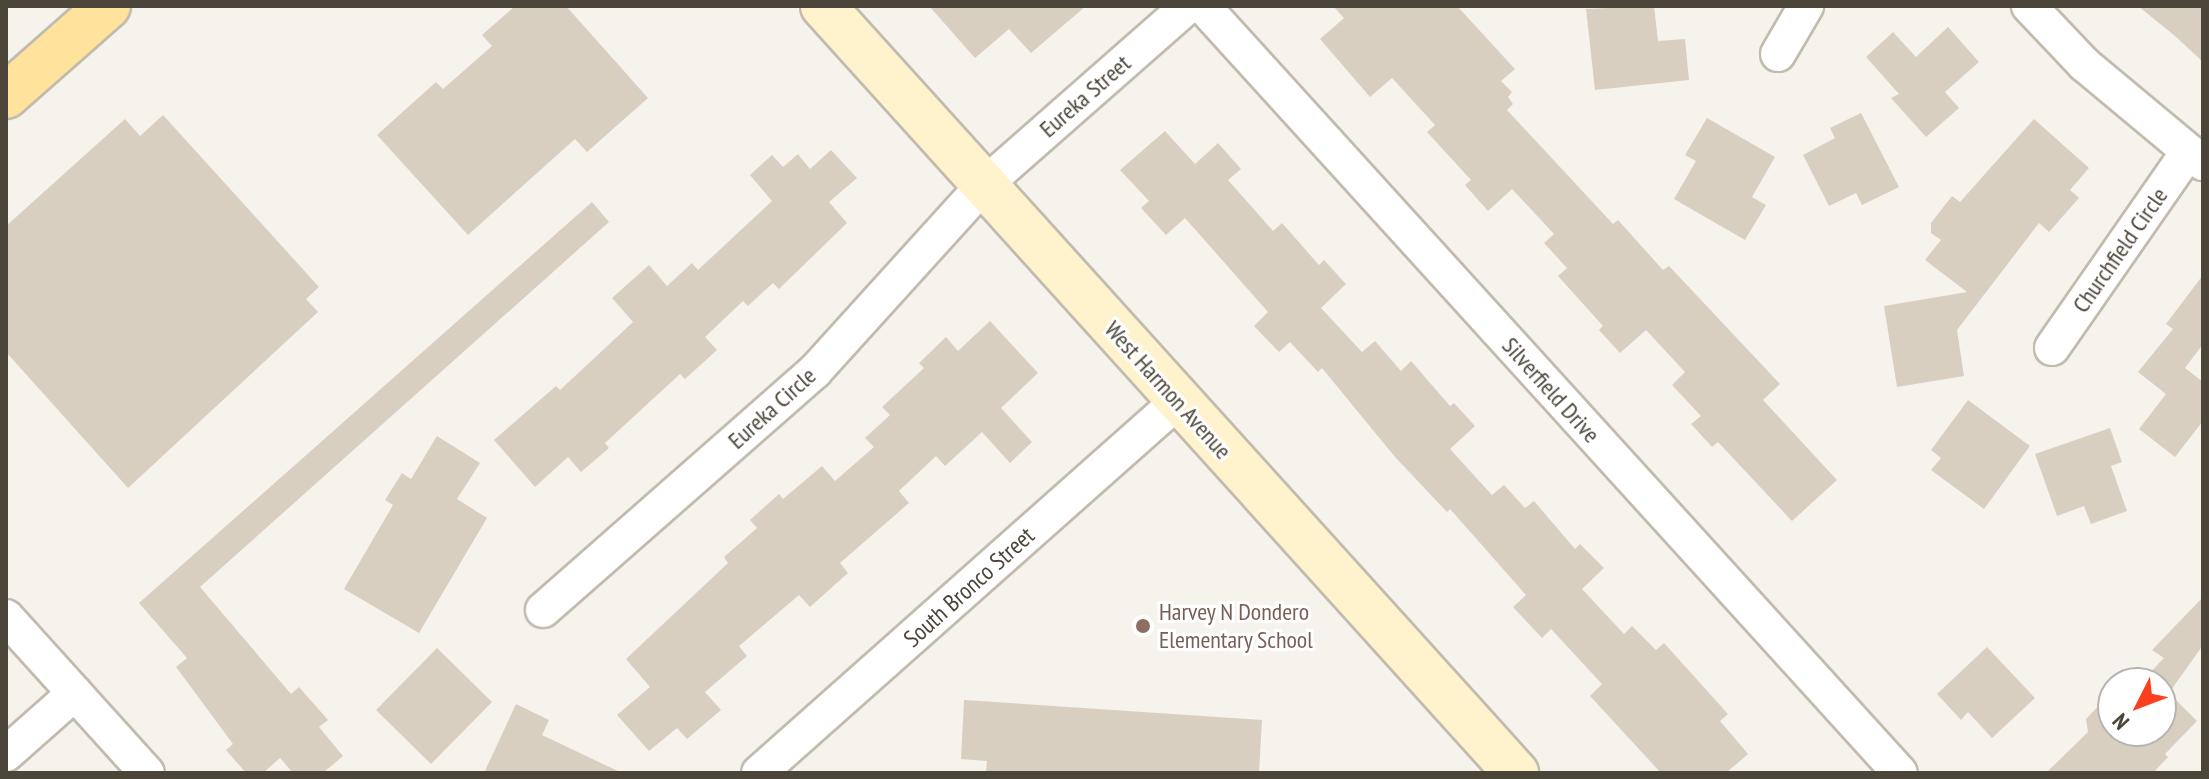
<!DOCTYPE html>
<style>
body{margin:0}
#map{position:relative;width:2209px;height:779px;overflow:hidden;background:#f6f3ec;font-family:"PT Sans Narrow",sans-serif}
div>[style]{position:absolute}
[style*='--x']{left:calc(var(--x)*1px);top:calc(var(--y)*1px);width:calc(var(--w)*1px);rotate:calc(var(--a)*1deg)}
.building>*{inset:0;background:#d8cfc1}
.roads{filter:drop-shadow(2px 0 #c2bbae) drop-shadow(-2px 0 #c2bbae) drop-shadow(0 2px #c2bbae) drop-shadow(0 -2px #c2bbae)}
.minor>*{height:34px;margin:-17px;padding:0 17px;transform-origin:17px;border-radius:17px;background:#fff}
.secondary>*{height:44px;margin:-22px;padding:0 22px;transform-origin:22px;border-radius:22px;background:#fff3cd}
.primary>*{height:44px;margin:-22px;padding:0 22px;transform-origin:22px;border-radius:22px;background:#ffe39c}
.dots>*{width:22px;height:22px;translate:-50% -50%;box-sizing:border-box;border:4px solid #fff;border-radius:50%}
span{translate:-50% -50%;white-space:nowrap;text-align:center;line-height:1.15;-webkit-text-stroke:6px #fff;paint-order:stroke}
.street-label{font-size:24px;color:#4b4439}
.education-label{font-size:24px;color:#785e54}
.left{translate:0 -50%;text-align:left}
.frame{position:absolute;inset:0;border:8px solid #4b4439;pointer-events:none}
.north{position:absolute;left:2097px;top:667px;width:80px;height:80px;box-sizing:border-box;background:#fff;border:2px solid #b7b4b0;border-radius:50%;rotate:228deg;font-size:22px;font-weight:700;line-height:32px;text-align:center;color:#4b4439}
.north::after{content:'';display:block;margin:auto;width:28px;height:36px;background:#fc3f1d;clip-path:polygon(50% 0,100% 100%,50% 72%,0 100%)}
</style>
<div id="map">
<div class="building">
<div style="clip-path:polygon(515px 6px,566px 6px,648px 98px,587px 152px,575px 139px,468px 235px,377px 135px,436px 82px,443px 89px,492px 46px,482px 35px)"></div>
<div style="clip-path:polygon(929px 6px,1086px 6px,1031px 53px,1009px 29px,975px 58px)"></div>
<div style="clip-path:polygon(1333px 6px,1457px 6px,1515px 69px,1501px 81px,1512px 92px,1508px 97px,1513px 104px,1507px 110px,1613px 224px,1618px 220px,1663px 270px,1669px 266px,1780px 384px,1763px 400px,1837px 480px,1792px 521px,1718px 442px,1712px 447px,1691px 424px,1701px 416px,1672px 385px,1685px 372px,1646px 330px,1620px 353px,1599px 330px,1603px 326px,1558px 276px,1567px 268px,1544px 243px,1554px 234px,1512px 189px,1488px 211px,1465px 185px,1471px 180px,1427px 132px,1435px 125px,1392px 78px,1370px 97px,1320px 39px,1344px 18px)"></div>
<div style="clip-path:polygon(1654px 6px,1658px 41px,1685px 39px,1689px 80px,1595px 90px,1586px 9px)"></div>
<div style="clip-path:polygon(2138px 6px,2203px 6px,2203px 62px,2175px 36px)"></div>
<div style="clip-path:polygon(1948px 27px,1979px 62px,1945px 92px,1959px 108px,1926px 137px,1891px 98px,1899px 94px,1866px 57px,1893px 32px,1916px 57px)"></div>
<div style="clip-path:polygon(1861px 113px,1899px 187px,1862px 205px,1856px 193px,1829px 206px,1803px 155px,1835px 138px,1830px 128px)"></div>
<div style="clip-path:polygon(163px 115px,319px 287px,306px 299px,318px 312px,128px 488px,6px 352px,6px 226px,125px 119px,140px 136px)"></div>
<div style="clip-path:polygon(1707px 118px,1775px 157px,1752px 197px,1766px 205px,1745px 240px,1674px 199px,1696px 161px,1685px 155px)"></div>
<div style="clip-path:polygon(2034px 119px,2089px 168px,2070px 190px,2079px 198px,2049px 232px,2039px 223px,1957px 330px,1964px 376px,1897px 387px,1884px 306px,1967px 292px,1925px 260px,1941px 240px,1931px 233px,1931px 223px,1952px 196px,1960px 202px)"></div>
<div style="clip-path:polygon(1165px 131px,1195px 164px,1218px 143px,1241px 169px,1228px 180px,1273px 231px,1282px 223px,1319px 265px,1324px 260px,1346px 284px,1321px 308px,1362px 352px,1375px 341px,1401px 371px,1411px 361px,1450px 406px,1454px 403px,1475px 426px,1450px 449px,1492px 495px,1504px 485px,1525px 508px,1534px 501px,1575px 549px,1580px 544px,1604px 568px,1582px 589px,1624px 634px,1632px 626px,1656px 650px,1664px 643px,1728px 714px,1720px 721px,1748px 754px,1726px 773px,1661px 773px,1590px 696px,1602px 684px,1551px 629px,1542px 638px,1513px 607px,1526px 595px,1450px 509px,1447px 512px,1395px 457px,1322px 368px,1318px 372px,1290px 342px,1279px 352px,1254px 326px,1268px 312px,1185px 218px,1166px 235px,1141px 208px,1149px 201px,1120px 170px)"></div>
<div style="clip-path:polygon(831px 150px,857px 178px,829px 202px,847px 223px,779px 289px,773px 283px,748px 306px,743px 301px,705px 337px,717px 350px,685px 379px,680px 374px,605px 443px,609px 448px,581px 472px,568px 457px,535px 487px,494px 440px,556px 386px,560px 390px,633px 322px,612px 298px,649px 265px,667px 286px,692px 263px,698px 270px,772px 201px,750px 175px,772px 155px,783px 167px,798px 154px,810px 169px)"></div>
<div style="clip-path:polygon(592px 202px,609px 222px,200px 587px,291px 694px,299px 687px,328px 720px,319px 727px,343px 756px,323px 773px,293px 773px,280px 758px,263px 773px,246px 773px,226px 750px,233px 744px,176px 667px,187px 658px,139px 603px)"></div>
<div style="clip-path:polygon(2203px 275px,2203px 344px,2185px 368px,2203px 382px,2203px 421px,2175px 457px,2139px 429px,2166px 394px,2138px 372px,2173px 329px,2166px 324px)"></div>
<div style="clip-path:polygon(990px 321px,1038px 373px,1001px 408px,1032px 442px,1010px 463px,982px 432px,945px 466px,936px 456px,899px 491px,909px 503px,840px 563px,848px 573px,810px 607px,799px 595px,739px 646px,747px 656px,705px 692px,721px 710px,687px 739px,677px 728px,649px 751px,617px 715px,650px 687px,626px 659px,728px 563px,724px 557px,757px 528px,750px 520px,779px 494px,783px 499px,822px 466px,835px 481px,874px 447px,865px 438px,890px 415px,882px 407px,924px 368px,919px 363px,946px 337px,958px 351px)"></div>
<div style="clip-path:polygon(1968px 400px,2030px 446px,1984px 509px,1931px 470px,1941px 458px,1931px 450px)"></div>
<div style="clip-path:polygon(2110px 428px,2122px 462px,2111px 466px,2127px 511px,2091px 524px,2084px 506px,2057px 516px,2035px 454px)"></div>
<div style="clip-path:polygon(437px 436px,480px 463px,457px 499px,487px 518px,419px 633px,344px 589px,393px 505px,385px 500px,402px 473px,411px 479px)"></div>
<div style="clip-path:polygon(2203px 597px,2203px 645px,2169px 693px,2197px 721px,2165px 754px,2168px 757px,2153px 773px,2046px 773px,2088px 732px,2086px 719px,2101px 703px,2113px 704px,2113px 731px,2161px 731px,2161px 683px,2140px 683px,2164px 658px,2152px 650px)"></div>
<div style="clip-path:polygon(1987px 647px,2035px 698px,1992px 738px,1968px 712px,1961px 720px,1937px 694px)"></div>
<div style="clip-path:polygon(437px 648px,492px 702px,431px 764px,376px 710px)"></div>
<div style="clip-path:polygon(964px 700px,1262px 720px,1259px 773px,986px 773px,987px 761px,961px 759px)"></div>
<div style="clip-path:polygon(516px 704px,549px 720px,542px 735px,622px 773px,484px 773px)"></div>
</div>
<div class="roads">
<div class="minor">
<div style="--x:1203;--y:6;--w:1036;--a:47.74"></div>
<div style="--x:2029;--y:6;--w:80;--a:46.5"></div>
<div style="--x:2084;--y:64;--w:155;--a:39.8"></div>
<div style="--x:1778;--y:54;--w:56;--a:-59.7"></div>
<div style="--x:2052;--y:348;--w:239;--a:-55.2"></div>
<div style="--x:543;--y:610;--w:362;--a:-41.3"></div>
<div style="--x:815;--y:371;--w:250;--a:-47.8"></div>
<div style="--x:983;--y:186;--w:273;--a:-41.3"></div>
<div style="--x:6;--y:617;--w:210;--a:47.9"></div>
<div style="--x:6;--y:754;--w:92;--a:-41.5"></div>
<div style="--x:759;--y:773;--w:560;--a:-41.6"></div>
</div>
<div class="secondary">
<div style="--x:823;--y:6;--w:1034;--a:47.9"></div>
</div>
<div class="primary">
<div style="--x:6;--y:96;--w:136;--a:-41.4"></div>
</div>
</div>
<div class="dots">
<div style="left:1143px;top:626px;background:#8d6e63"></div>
</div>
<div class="street-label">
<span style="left:1085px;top:96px;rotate:-41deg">Eureka Street</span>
<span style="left:2120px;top:250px;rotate:-55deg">Churchfield Circle</span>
<span style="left:1168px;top:390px;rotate:48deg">West Harmon Avenue</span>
<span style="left:1551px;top:390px;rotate:48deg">Silverfield Drive</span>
<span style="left:772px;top:408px;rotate:-42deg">Eureka Circle</span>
<span style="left:969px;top:587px;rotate:-42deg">South Bronco Street</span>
</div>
<div class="education-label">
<span class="left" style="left:1159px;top:626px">Harvey N Dondero<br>Elementary School</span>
</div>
<div class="frame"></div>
<div class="north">N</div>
</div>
